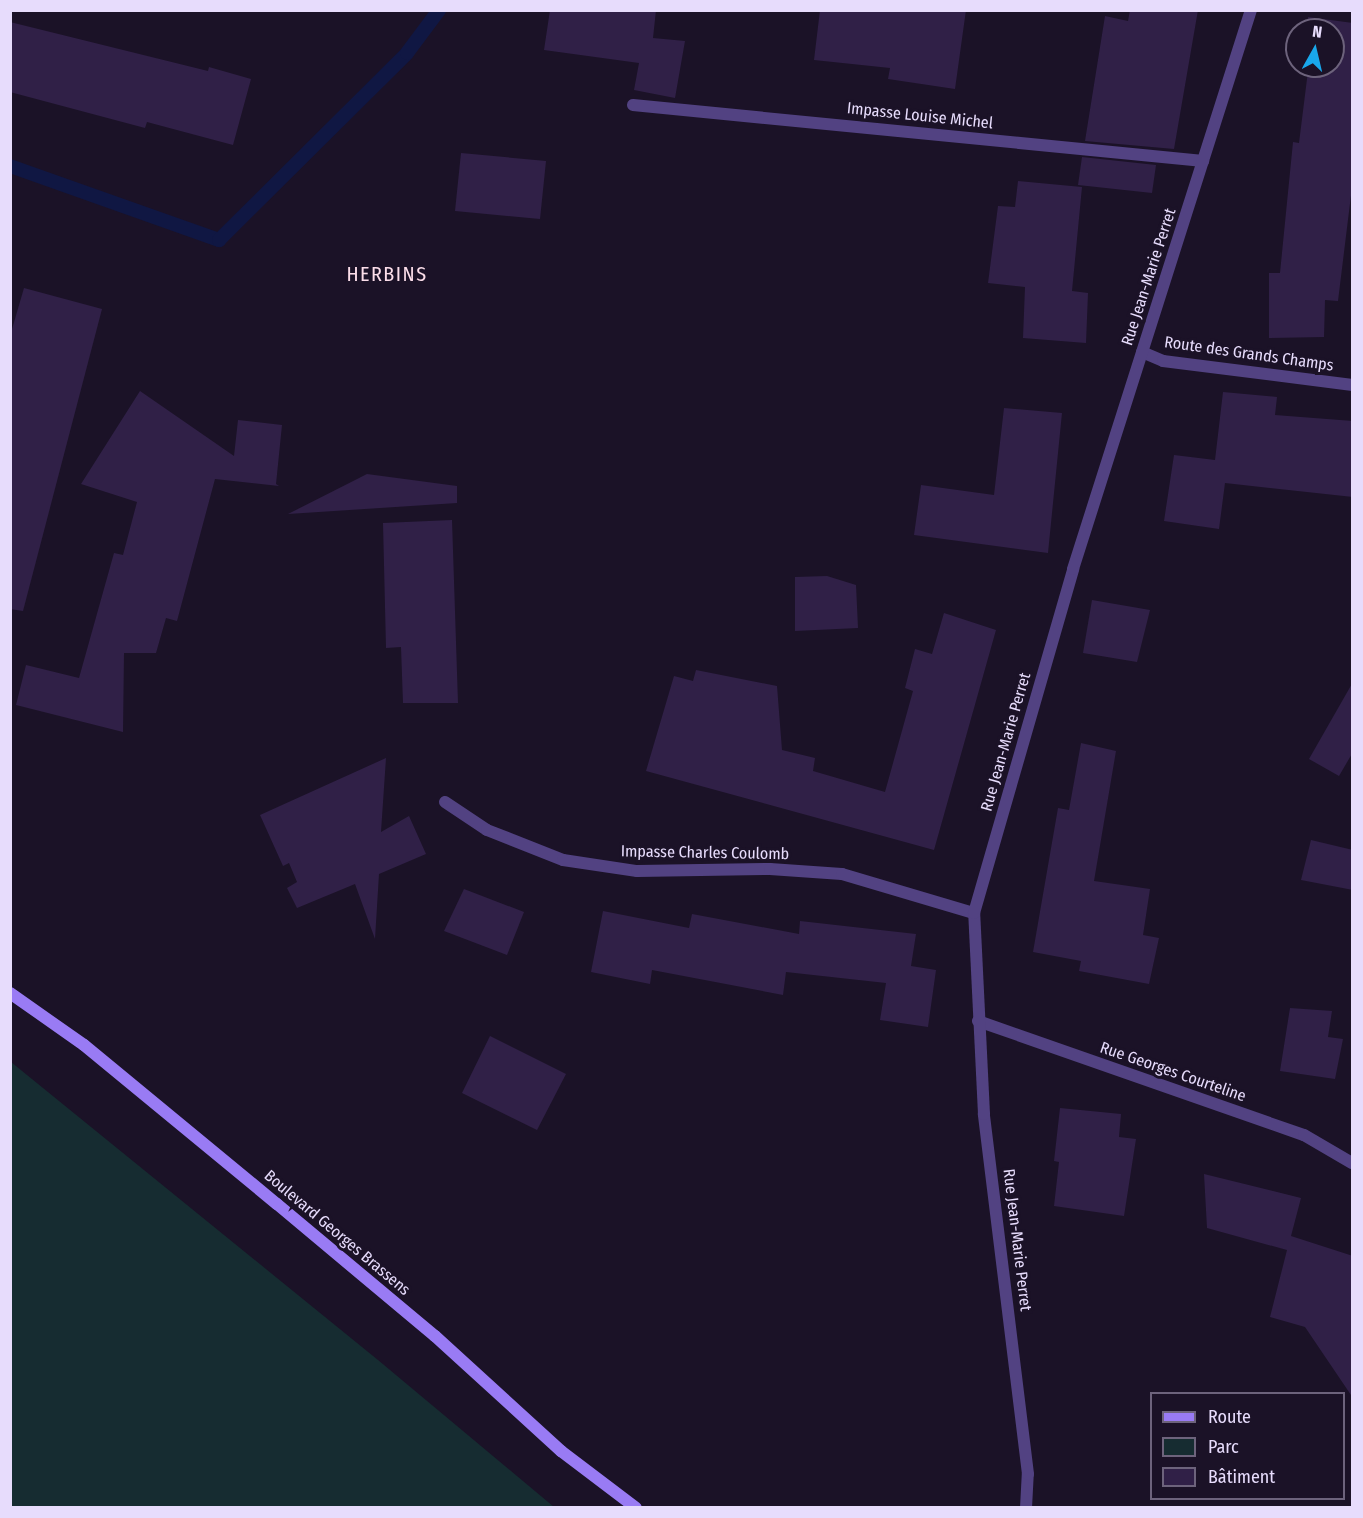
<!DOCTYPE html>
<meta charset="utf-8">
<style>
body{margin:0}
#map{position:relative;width:1363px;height:1518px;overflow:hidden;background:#1b1227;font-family:"Fira Sans Condensed",sans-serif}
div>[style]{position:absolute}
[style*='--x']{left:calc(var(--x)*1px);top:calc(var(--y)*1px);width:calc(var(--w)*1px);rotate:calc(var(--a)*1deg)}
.green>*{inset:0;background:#162c31}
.stream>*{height:14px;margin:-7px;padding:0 7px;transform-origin:7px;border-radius:7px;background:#101743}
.building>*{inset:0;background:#302047}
.street>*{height:12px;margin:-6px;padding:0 6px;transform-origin:6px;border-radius:6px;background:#524282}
.secondary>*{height:12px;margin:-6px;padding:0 6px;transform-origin:6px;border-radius:6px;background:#997bf4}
span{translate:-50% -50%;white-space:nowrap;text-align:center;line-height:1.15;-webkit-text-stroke:6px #1b1227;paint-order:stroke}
.street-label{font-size:16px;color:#e7dcfc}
.quarter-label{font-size:20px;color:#fcdeea;letter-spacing:1.5px}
.frame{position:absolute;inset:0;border:12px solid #e7dcfc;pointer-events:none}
.legend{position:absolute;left:1150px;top:1392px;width:195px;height:108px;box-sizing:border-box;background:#1b1227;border:2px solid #6d637c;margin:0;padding:8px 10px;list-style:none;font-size:18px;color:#e7dcfc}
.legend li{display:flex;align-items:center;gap:12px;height:30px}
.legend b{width:30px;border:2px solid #6d637c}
.north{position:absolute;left:1285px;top:18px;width:60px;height:60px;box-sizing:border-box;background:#1b1227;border:2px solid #6d637c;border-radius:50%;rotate:8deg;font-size:16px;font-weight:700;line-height:24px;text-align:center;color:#e7dcfc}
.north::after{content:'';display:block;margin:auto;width:21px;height:27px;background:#19a7eb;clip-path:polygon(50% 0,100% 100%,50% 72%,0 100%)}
</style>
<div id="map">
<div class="green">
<div style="clip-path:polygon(11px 1062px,378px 1360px,554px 1507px,11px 1507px)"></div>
</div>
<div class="stream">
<div style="--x:10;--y:166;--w:222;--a:19.5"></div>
<div style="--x:219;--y:240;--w:265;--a:-44.8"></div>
<div style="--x:407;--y:53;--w:54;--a:-53.3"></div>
</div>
<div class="building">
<div style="clip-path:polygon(550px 10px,656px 10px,653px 38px,685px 41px,675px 98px,634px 90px,639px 63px,544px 50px)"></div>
<div style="clip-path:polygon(820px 10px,966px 10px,955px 89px,888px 79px,890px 68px,814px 60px)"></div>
<div style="clip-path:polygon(1130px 10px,1198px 10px,1174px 149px,1085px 141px,1105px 16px,1128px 21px)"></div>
<div style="clip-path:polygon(1308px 17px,1353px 23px,1353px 179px,1338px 301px,1325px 300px,1324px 337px,1269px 338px,1269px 273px,1280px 273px,1293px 142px,1299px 143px,1308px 71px,1301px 70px,1301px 66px,1333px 66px,1333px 30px,1306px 30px)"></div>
<div style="clip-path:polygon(10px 22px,208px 71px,209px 67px,251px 79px,233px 145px,147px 122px,145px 128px,10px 92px)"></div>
<div style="clip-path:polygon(461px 153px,546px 161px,540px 219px,455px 211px)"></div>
<div style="clip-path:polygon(1082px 157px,1156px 165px,1152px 193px,1078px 185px)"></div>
<div style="clip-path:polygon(1018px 181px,1082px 187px,1072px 291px,1088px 293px,1086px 343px,1023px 338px,1025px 287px,988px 283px,998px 206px,1015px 207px)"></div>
<div style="clip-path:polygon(24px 288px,102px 309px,23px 611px,10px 609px,10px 336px)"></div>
<div style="clip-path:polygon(140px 391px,234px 456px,238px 420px,282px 425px,276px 484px,279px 486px,215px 479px,177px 621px,166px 618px,156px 653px,124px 653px,123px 732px,16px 705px,26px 665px,79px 678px,114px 553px,123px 555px,137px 502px,81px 484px)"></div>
<div style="clip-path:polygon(1223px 392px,1277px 397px,1275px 415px,1353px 421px,1353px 497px,1225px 483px,1219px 529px,1164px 521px,1174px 455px,1215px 460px)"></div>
<div style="clip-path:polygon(1004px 408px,1062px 413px,1048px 553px,914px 535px,921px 485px,994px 495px)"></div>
<div style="clip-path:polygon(367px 474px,457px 486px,457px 503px,288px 514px)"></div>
<div style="clip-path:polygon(452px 520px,458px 703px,403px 703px,401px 647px,386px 648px,383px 523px)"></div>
<div style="clip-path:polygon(827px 576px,856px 585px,858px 628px,795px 631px,795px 577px)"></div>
<div style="clip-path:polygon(1092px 600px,1150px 610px,1137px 662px,1083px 653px)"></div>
<div style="clip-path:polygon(944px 613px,996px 630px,934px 850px,646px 771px,674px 676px,693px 681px,696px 670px,777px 686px,782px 750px,815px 758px,813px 771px,885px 792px,913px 691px,905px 688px,915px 649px,932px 654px)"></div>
<div style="clip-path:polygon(1353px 682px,1353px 752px,1339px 776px,1309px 759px)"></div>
<div style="clip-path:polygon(1081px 743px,1116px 751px,1094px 881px,1150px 889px,1143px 935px,1159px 938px,1149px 984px,1079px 971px,1081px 961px,1033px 952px,1058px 808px,1069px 810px)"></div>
<div style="clip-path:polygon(386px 758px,381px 832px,409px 816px,426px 854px,379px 874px,375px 939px,355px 884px,297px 908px,287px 888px,297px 882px,289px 863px,283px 866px,260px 815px)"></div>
<div style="clip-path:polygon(1311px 840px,1353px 850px,1353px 890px,1301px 880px)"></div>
<div style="clip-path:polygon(464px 889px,524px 912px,507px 955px,444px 931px)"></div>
<div style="clip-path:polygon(603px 911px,689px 928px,692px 914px,799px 934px,800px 921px,916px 934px,911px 966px,936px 970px,928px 1027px,880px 1020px,886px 983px,786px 972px,783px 995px,652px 970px,650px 984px,591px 972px)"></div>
<div style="clip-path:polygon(1290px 1008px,1332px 1011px,1328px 1037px,1343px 1039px,1335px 1079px,1280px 1071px)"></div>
<div style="clip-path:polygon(490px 1036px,566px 1074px,537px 1130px,462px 1093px)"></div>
<div style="clip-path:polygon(1060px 1108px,1121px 1114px,1119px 1137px,1136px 1139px,1124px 1216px,1054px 1206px,1059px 1162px,1054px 1161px)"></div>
<div style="clip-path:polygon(1204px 1174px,1301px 1198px,1291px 1236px,1353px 1256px,1353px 1398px,1305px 1327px,1270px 1317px,1287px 1250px,1207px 1228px)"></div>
</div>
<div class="street">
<div style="--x:633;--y:105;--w:573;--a:5.61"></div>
<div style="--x:1142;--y:352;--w:23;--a:23"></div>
<div style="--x:1163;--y:361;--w:191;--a:7.2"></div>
<div style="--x:445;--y:802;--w:50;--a:33.7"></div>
<div style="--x:487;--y:830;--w:82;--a:21.5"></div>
<div style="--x:563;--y:860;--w:75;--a:8.5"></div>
<div style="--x:637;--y:871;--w:133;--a:-0.9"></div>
<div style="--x:770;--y:869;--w:72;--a:4"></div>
<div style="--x:842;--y:874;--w:138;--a:16.5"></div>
<div style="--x:978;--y:1021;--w:345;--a:19.3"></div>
<div style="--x:1304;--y:1135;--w:56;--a:30.3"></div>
<div style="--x:1026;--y:1508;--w:34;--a:-87"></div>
<div style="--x:1028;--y:1474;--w:363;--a:-97"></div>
<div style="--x:984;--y:1114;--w:201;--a:-92.8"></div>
<div style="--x:974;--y:913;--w:358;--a:-73.9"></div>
<div style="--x:1073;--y:569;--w:587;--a:-72.34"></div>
</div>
<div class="secondary">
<div style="--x:10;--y:993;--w:90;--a:35.1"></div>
<div style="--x:84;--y:1045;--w:250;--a:39.5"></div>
<div style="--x:277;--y:1204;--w:206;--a:39.9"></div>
<div style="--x:435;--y:1336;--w:171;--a:42.4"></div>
<div style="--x:561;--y:1451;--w:94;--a:37.2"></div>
</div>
<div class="street-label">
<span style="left:920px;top:116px;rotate:6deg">Impasse Louise Michel</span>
<span style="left:1149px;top:277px;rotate:-72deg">Rue Jean-Marie Perret</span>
<span style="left:1249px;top:354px;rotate:8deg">Route des Grands Champs</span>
<span style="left:1006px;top:742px;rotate:-74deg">Rue Jean-Marie Perret</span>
<span style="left:705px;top:853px;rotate:1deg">Impasse Charles Coulomb</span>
<span style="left:1173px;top:1072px;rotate:19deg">Rue Georges Courteline</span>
<span style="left:337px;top:1233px;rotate:40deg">Boulevard Georges Brassens</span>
<span style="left:1017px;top:1240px;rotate:83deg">Rue Jean-Marie Perret</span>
</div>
<div class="quarter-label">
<span style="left:387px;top:274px">HERBINS</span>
</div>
<div class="frame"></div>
<ul class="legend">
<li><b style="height:8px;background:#997bf4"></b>Route</li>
<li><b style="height:16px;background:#162c31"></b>Parc</li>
<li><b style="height:16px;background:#302047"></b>Bâtiment</li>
</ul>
<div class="north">N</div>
</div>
